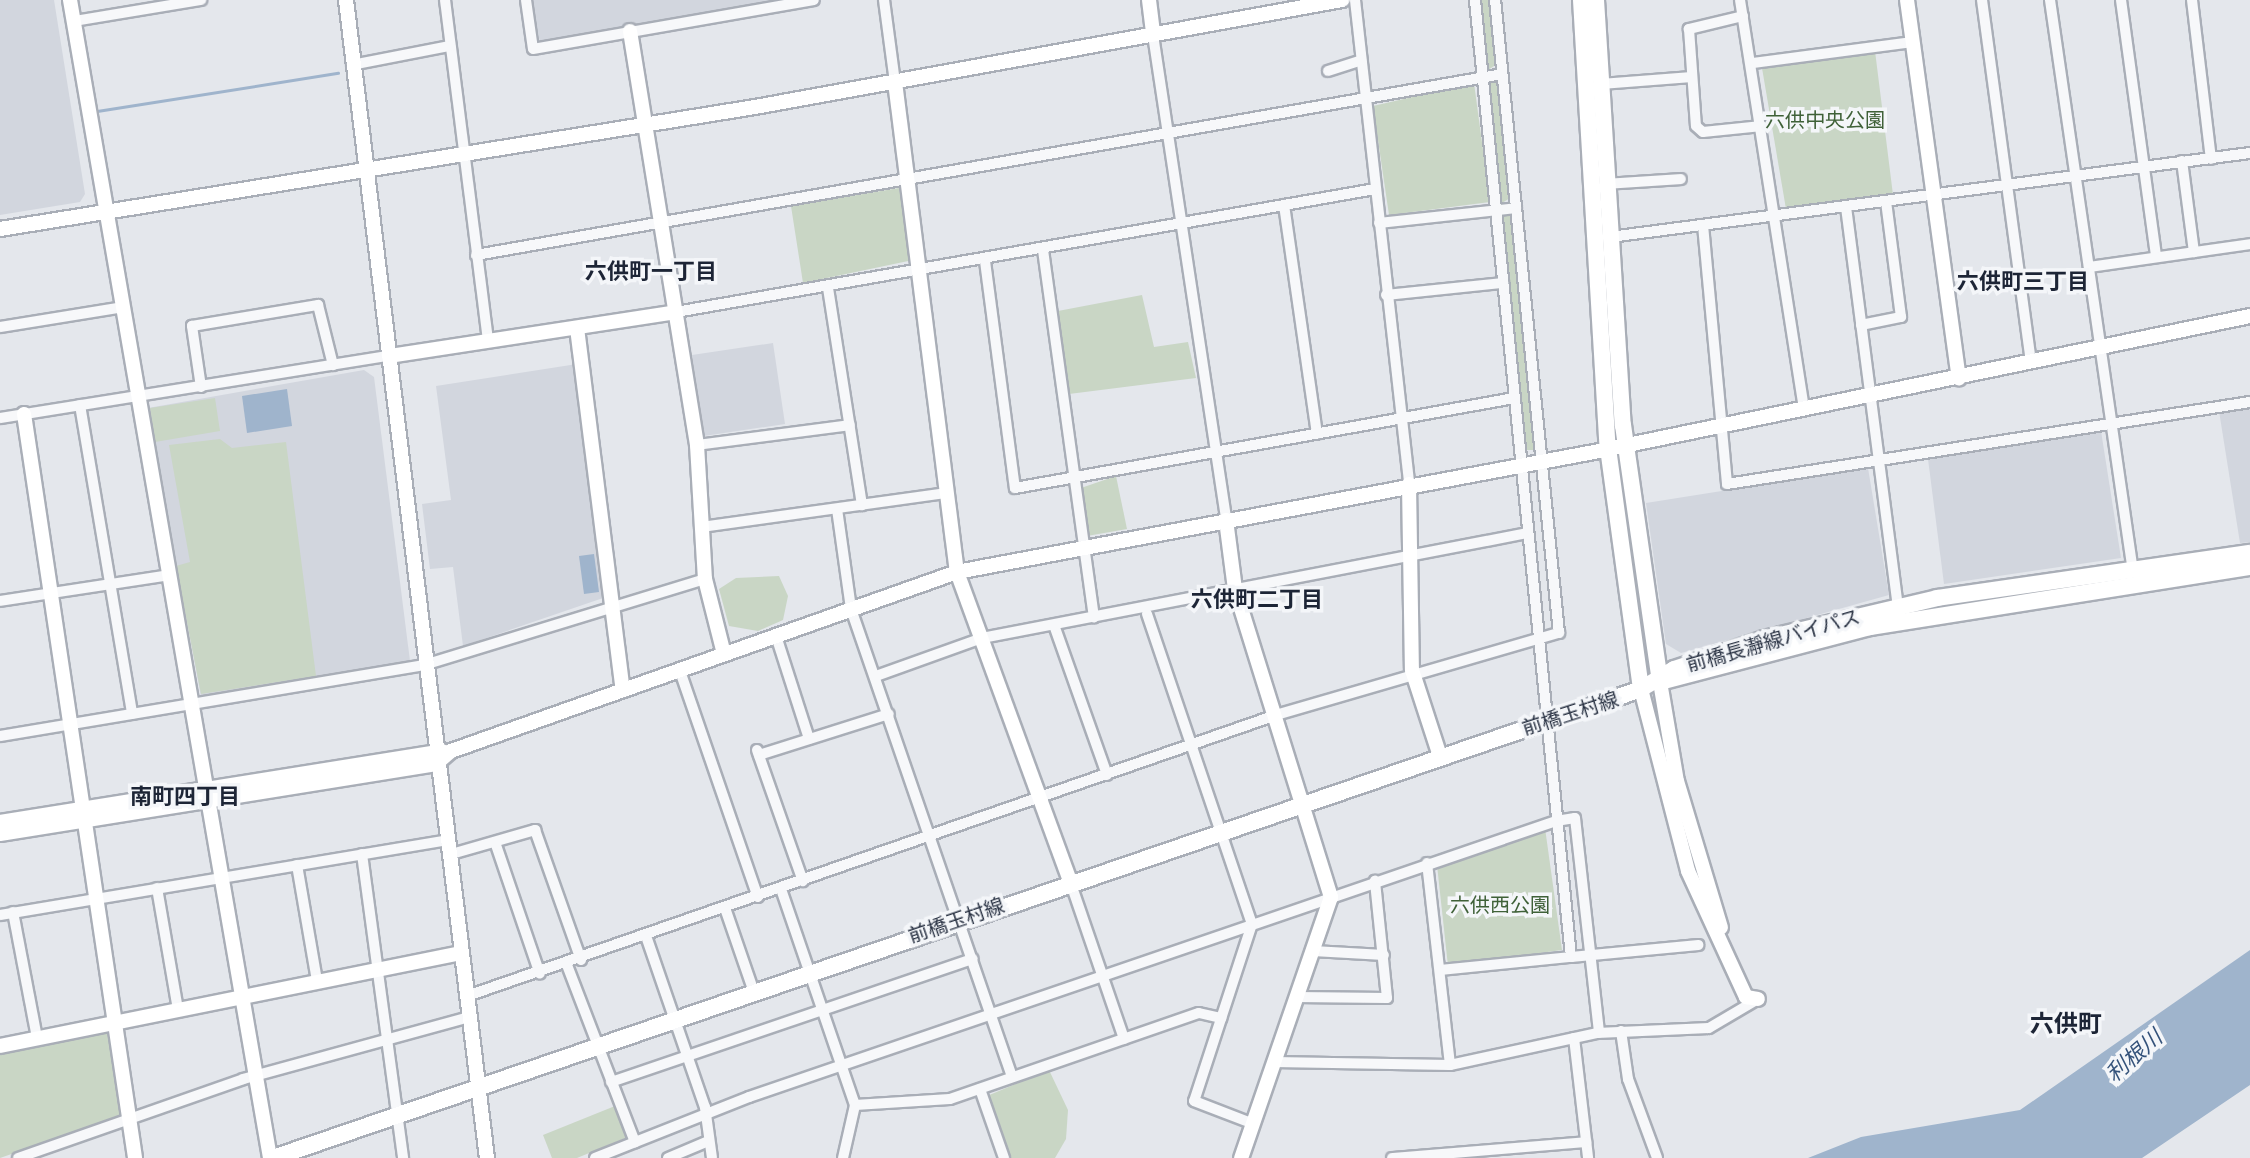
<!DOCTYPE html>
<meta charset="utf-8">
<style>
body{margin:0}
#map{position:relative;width:2250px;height:1158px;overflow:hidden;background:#e4e7ec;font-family:Quicksand,"Noto Sans JP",sans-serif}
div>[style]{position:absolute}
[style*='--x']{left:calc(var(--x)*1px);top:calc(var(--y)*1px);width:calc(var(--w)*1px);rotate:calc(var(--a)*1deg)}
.built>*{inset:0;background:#d2d6de}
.green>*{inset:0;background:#c9d6c5}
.water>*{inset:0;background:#9fb4cc}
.stream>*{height:3px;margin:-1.5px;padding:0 1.5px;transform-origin:1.5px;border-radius:1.5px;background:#9fb4cc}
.roads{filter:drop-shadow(2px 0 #a9aeb7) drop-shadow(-2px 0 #a9aeb7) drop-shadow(0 2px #a9aeb7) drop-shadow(0 -2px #a9aeb7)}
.street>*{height:10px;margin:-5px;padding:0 5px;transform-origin:5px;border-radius:5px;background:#f7f8fa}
.secondary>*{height:14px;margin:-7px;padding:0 7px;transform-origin:7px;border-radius:7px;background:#fff}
.primary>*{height:16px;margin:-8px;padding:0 8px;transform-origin:8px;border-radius:8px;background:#fff}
span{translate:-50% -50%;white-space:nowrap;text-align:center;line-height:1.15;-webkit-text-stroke:7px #f4f6f9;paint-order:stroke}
.park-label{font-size:20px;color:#3f6138}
.street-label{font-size:20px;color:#2b3445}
.neighbourhood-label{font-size:22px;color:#1d2536;font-weight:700}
.water-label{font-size:22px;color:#34527a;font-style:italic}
.quarter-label{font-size:24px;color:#1d2536;font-weight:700}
</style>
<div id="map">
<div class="built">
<div style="clip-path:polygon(0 0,54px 0,85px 194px,80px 202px,0 215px)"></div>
<div style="clip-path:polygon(530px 0,799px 0,540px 42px)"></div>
<div style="clip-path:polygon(773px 343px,785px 424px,704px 436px,692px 355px)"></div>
<div style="clip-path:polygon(577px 364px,606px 597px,463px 646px,453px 567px,430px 569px,422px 504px,451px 500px,436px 386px)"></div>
<div style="clip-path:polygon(364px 370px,374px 377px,410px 661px,201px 697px,148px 408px)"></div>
<div style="clip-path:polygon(2250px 406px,2250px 542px,2240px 543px,2219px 411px)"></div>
<div style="clip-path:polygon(2101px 431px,2121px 558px,1944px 584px,1928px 459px)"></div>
<div style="clip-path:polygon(1868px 468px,1889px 595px,1681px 653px,1666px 644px,1646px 503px)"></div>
</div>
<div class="green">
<div style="clip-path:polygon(1479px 0,1491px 0,1497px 64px,1488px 70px)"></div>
<div style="clip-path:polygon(1875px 51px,1893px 195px,1786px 209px,1762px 68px)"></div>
<div style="clip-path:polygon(1496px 79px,1510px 198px,1502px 203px,1488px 83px)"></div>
<div style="clip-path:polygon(1474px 83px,1490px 202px,1389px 215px,1373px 106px)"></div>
<div style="clip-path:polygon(899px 188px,913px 260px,803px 283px,791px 206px)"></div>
<div style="clip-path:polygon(1512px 215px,1535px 450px,1524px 450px,1501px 216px)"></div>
<div style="clip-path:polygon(1142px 295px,1154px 347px,1188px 342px,1196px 378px,1069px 394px,1058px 311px)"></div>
<div style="clip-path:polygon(215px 398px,220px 431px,155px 442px,150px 408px)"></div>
<div style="clip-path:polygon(220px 439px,232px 448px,286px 442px,316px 676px,201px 694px,176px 566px,190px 562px,169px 445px)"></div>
<div style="clip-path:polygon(1116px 476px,1127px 529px,1087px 536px,1081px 488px)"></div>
<div style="clip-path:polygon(779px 576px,788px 596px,783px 620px,758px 631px,729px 626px,719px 589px,736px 578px)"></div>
<div style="clip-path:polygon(1545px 828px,1562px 950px,1448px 966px,1437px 865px)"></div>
<div style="clip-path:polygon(108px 1032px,121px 1116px,0 1158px,0 1054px)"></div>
<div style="clip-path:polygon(1049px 1070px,1068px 1110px,1066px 1139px,1055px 1158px,1009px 1158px,987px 1096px)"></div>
<div style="clip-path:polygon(615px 1106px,628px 1137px,577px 1158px,552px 1158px,543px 1135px)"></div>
</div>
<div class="water">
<div style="clip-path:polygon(287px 389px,292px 426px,247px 433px,242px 396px)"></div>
<div style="clip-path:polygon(594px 554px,599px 592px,584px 594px,579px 556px)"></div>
<div style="clip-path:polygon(2250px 950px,2250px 1085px,2142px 1158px,1808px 1158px,1861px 1137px,2020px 1110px)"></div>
</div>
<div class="stream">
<div style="--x:97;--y:111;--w:244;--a:-9"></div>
</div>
<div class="roads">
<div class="street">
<div style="--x:445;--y:0;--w:345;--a:82.8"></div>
<div style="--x:526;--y:0;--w:49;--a:81.9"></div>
<div style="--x:533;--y:49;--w:285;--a:-9.9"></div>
<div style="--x:884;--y:0;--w:83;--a:82.4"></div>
<div style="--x:1355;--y:0;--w:487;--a:83.6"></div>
<div style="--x:1740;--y:0;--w:414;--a:81.1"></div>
<div style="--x:1982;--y:0;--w:366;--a:82.3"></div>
<div style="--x:2050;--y:0;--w:578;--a:81.74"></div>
<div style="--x:2121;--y:0;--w:259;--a:82.2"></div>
<div style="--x:2192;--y:0;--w:160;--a:83.2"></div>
<div style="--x:1743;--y:16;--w:56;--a:166.5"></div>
<div style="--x:1689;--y:29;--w:97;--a:85.9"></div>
<div style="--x:1696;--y:126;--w:9;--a:41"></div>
<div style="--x:1703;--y:132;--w:59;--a:-5.8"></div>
<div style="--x:74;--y:21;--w:129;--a:-9.4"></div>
<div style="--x:1153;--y:35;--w:490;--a:81.4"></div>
<div style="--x:1753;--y:63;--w:161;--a:-7.5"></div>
<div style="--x:352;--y:65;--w:100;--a:-11"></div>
<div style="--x:1328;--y:71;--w:35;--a:-18"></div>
<div style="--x:1601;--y:84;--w:91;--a:-4.4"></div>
<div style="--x:2182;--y:161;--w:92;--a:82.5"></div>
<div style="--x:1606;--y:184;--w:75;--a:-3.8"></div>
<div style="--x:1284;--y:205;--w:231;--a:81.8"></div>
<div style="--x:1846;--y:207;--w:406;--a:82.6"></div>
<div style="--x:1379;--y:223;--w:138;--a:-6.2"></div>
<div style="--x:1703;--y:225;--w:260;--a:84.7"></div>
<div style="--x:1727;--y:484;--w:529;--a:-8.91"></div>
<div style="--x:1610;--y:237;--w:645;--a:-7.48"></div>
<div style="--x:1043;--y:250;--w:371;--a:82.1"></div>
<div style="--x:476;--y:255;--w:1042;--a:-10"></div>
<div style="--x:985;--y:261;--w:229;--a:82.5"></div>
<div style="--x:1015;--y:488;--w:507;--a:-10.22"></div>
<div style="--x:2089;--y:267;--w:163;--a:-8.1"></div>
<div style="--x:828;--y:288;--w:220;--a:81.1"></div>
<div style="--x:1386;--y:295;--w:118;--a:-5.9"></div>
<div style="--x:676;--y:312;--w:710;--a:-9.98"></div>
<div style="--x:1861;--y:325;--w:41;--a:-11.3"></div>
<div style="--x:1901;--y:317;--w:116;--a:-97.4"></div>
<div style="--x:0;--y:327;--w:125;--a:-9.2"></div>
<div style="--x:201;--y:387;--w:62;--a:-98.4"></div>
<div style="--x:192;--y:326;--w:128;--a:-9.5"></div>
<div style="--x:318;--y:305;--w:62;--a:76"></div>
<div style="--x:80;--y:405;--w:313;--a:80.4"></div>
<div style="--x:0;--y:418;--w:394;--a:-9.1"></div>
<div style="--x:697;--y:445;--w:154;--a:-7.4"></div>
<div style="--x:837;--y:509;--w:101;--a:82"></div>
<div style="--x:851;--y:609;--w:495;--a:71"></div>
<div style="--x:701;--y:527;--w:247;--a:-7.9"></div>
<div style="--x:0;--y:601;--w:172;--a:-8.7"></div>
<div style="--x:1147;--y:614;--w:327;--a:71.3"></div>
<div style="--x:1252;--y:924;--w:186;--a:108.1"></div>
<div style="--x:1194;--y:1101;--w:61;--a:21.1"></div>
<div style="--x:1054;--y:625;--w:159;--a:70.5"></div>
<div style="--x:776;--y:636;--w:108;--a:72.2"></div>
<div style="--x:680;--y:671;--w:239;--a:71"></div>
<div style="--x:876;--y:676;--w:113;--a:-19.7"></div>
<div style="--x:982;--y:638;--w:556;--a:-10.89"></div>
<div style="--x:0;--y:736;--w:430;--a:-9.5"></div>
<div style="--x:424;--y:665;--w:294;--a:-17"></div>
<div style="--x:757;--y:750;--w:139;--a:70.7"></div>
<div style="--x:759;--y:755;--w:136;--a:-17.5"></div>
<div style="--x:495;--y:842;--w:139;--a:71.2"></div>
<div style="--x:362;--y:854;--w:307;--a:82.3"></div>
<div style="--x:448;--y:855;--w:91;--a:-16"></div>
<div style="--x:535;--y:830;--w:138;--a:70.5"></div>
<div style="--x:1427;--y:863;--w:203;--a:83.5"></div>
<div style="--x:297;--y:865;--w:118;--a:80.2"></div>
<div style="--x:1070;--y:881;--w:167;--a:71.1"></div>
<div style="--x:157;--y:888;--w:123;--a:80.2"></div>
<div style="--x:781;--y:889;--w:228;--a:71.1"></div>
<div style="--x:725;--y:908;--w:89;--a:71"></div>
<div style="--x:13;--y:912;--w:128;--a:79.2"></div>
<div style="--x:0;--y:915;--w:452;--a:-9.5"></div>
<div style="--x:646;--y:936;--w:181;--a:71"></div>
<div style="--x:705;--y:1107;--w:51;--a:82.2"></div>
<div style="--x:1313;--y:951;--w:71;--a:3.2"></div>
<div style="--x:1571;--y:957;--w:128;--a:-5.4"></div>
<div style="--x:567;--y:965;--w:190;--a:69"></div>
<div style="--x:1440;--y:970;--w:132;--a:-5.7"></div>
<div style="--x:1571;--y:957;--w:962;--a:-95.73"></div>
<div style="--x:467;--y:996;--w:856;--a:-19.15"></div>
<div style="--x:1276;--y:715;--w:295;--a:-16.2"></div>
<div style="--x:1559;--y:633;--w:636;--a:-95.77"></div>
<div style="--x:1296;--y:997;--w:91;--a:0.6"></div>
<div style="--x:1387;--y:998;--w:118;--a:-95.9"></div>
<div style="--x:1621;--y:1031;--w:49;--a:81.7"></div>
<div style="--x:1628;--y:1079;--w:84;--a:69.8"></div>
<div style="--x:1574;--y:1038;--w:121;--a:83.3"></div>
<div style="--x:1274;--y:1062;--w:176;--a:1"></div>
<div style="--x:1450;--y:1065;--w:150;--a:-12.3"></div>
<div style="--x:1597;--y:1033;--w:112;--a:-2.6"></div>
<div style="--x:1709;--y:1028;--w:57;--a:-30.6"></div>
<div style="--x:611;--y:1082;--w:382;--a:-18.8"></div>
<div style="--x:980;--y:1089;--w:73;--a:70.8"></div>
<div style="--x:18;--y:1158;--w:238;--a:-19.3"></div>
<div style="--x:243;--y:1079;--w:234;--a:-15.3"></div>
<div style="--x:595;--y:1158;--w:166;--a:-21.6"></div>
<div style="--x:749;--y:1097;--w:853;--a:-18.88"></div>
<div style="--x:1556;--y:821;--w:19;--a:-9"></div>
<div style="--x:1575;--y:818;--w:216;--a:83.6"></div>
<div style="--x:668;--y:1158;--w:41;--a:-22.8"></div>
<div style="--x:843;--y:1158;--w:54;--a:-77.2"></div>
<div style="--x:855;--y:1105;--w:95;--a:-3.6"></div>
<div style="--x:950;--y:1099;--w:263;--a:-19.1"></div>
<div style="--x:1199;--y:1013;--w:23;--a:13"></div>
<div style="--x:1392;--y:1158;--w:195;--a:-4.7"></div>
</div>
<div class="secondary">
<div style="--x:70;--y:0;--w:1175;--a:80.2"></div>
<div style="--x:346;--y:0;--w:1167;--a:83.06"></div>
<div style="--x:1149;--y:0;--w:35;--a:83"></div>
<div style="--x:1907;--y:0;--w:382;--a:82.2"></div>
<div style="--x:630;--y:31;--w:419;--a:80.8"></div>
<div style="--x:697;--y:445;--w:134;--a:86.6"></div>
<div style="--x:705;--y:579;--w:77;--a:75.8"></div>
<div style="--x:895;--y:82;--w:494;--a:82.8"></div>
<div style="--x:957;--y:572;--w:329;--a:69.9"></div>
<div style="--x:0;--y:229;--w:765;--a:-9.18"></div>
<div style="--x:755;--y:107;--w:597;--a:-10.33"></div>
<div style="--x:577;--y:328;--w:365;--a:82.8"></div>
<div style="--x:389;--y:356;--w:290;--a:-8.7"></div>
<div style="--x:24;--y:414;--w:752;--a:81.51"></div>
<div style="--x:1409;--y:484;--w:186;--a:89.1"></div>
<div style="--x:1412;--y:670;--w:90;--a:72"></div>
<div style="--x:1226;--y:520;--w:70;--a:82.6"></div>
<div style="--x:1235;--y:589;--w:323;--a:72.7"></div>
<div style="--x:1331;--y:897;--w:276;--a:109"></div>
<div style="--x:1660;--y:682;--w:100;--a:80.3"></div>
<div style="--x:1677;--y:781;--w:153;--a:73.3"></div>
<div style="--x:1641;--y:689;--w:188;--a:75.5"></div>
<div style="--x:1688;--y:871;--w:139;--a:65.3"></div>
<div style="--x:1746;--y:997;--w:12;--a:9"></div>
<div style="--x:0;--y:822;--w:448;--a:-9.1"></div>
<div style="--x:0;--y:834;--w:442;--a:-9.1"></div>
<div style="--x:436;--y:764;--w:20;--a:-41"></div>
<div style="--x:451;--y:751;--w:537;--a:-19.48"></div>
<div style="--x:957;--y:572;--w:648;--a:-10.67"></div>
<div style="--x:1594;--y:452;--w:670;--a:-11.71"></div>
<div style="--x:0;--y:1046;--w:469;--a:-11.4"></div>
</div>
<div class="primary">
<div style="--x:1581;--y:0;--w:449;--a:86.6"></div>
<div style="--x:1608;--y:448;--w:243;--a:82.2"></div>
<div style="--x:1596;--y:0;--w:426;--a:86.4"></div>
<div style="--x:1623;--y:425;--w:260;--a:81.8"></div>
<div style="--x:1660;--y:682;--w:217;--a:-14.7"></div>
<div style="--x:1870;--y:627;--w:385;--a:-9"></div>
<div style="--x:273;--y:1158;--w:1446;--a:-18.92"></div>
<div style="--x:1641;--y:689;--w:39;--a:-31"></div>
<div style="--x:1674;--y:669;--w:95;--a:-18.4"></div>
<div style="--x:1764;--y:639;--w:178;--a:-13.3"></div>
<div style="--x:1937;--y:598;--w:316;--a:-8.2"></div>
</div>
</div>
<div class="park-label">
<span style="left:1825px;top:119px">六供中央公園</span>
<span style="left:1500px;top:904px">六供西公園</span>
</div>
<div class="street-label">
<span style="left:1773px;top:640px;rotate:-16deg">前橋長瀞線バイパス</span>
<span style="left:1570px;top:713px;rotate:-18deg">前橋玉村線</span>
<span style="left:956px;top:920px;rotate:-19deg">前橋玉村線</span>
</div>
<div class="neighbourhood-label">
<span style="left:651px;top:272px">六供町一丁目</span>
<span style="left:2023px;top:282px">六供町三丁目</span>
<span style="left:1257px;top:600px">六供町二丁目</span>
<span style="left:185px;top:797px">南町四丁目</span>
</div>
<div class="water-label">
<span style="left:2134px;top:1056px;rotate:-41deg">利根川</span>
</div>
<div class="quarter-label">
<span style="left:2066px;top:1024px">六供町</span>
</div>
</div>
